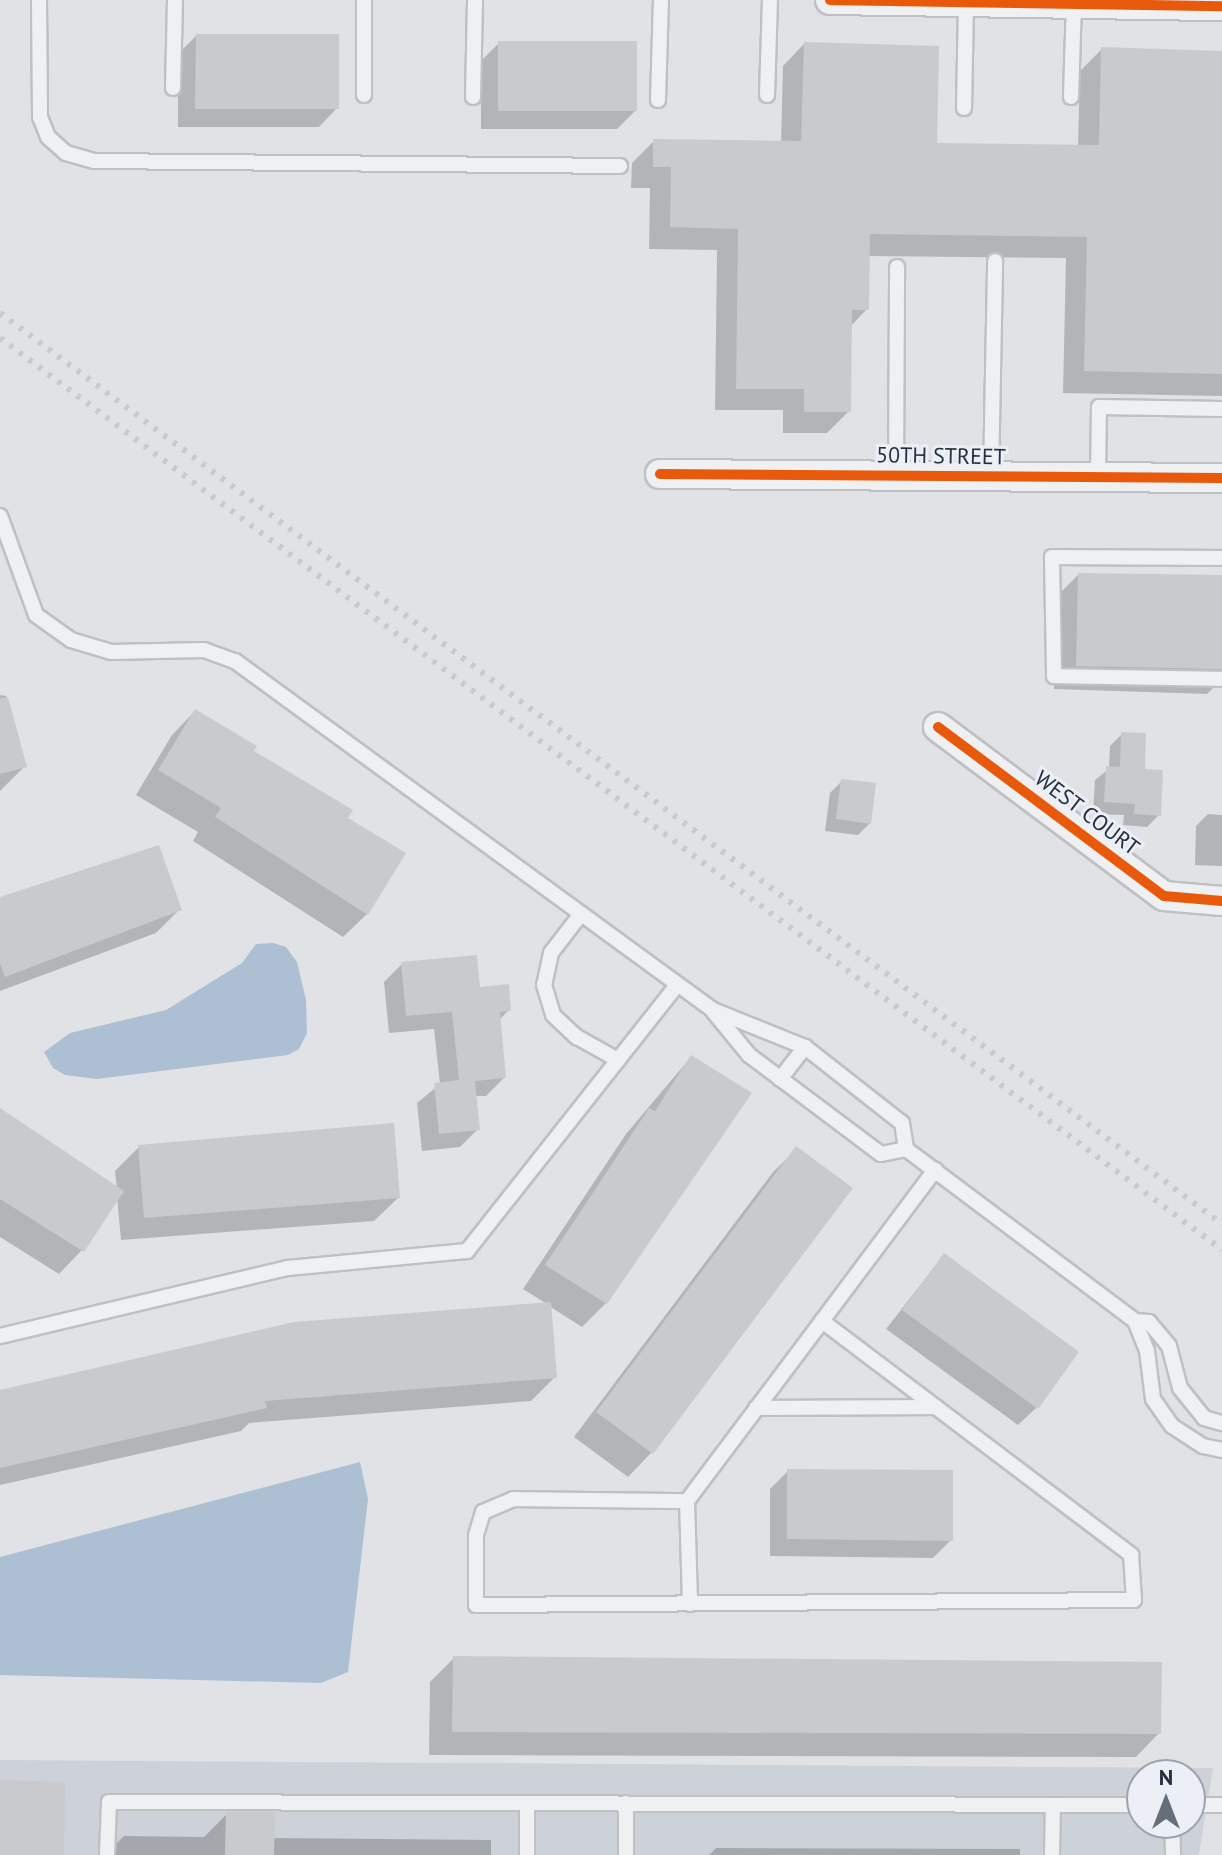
<!DOCTYPE html>
<style>
body{margin:0}
#map{position:relative;width:1222px;height:1855px;overflow:hidden;background:#e0e2e5;font-family:"PT Sans",sans-serif}
div>[style]{position:absolute}
[style*='--x']{left:calc(var(--x)*1px);top:calc(var(--y)*1px);width:calc(var(--w)*1px);rotate:calc(var(--a)*1deg)}
.built>*{inset:0;background:#cdd2d9}
.water>*{inset:0;background:#acbfd3}
.shadow>*{inset:0;background:#0003}
.building>*{inset:0;background:#c8cacd}
.roads{filter:drop-shadow(2px 0 #bec0c3) drop-shadow(-2px 0 #bec0c3) drop-shadow(0 2px #bec0c3) drop-shadow(0 -2px #bec0c3)}
.lane>*{height:14px;margin:-7px;padding:0 7px;transform-origin:7px;border-radius:7px;background:#eff0f2}
.street>*{height:28px;margin:-14px;padding:0 14px;transform-origin:14px;border-radius:14px;background:#eff0f2}
.rail>*{height:6px;margin-top:-3px;transform-origin:0;background:repeating-linear-gradient(90deg,#c8cacd 0 4px,transparent 0 12px)}
.cycleway>*{height:10px;margin:-5px;padding:0 5px;transform-origin:5px;border-radius:5px;background:#e8590c}
span{translate:-50% -50%;white-space:nowrap;text-align:center;line-height:1.15;-webkit-text-stroke:6px #ecf0f6;paint-order:stroke}
.street-label{font-size:22px;color:#252f40}
.north{position:absolute;left:1126px;top:1759px;width:80px;height:80px;box-sizing:border-box;background:#ecf0f6;border:2px solid #9ca3ad;border-radius:50%;rotate:0deg;font-size:22px;font-weight:700;line-height:32px;text-align:center;color:#252f40}
.north::after{content:'';display:block;margin:auto;width:28px;height:36px;background:#666e7a;clip-path:polygon(50% 0,100% 100%,50% 72%,0 100%)}
</style>
<div id="map">
<div class="built">
<div style="clip-path:polygon(evenodd,0 1760px,1213px 1768px,1199px 1855px,0 1855px,0 1760px,1142px 1775px,1190px 1775px,1190px 1823px,1142px 1823px,1142px 1775px)"></div>
</div>
<div class="water">
<div style="clip-path:polygon(273px 943px,286px 947px,297px 962px,306px 1000px,307px 1033px,299px 1049px,288px 1055px,97px 1079px,65px 1075px,53px 1068px,44px 1052px,70px 1033px,166px 1010px,242px 963px,256px 944px)"></div>
<div style="clip-path:polygon(360px 1462px,368px 1499px,348px 1672px,321px 1683px,0 1675px,0 1557px)"></div>
</div>
<div class="shadow">
<div style="clip-path:polygon(196px 36px,337px 108px,319px 127px,178px 127px,178px 54px)"></div>
<div style="clip-path:polygon(499px 43px,635px 111px,617px 129px,481px 129px,481px 61px)"></div>
<div style="clip-path:polygon(804px 44px,935px 145px,1078px 147px,1080px 71px,1102px 49px,1222px 53px,1222px 396px,1063px 393px,1066px 258px,868px 256px,867px 309px,850px 327px,849px 411px,827px 433px,783px 433px,783px 410px,715px 410px,717px 250px,649px 249px,650px 188px,631px 188px,632px 163px,654px 141px,781px 143px,783px 66px)"></div>
<div style="clip-path:polygon(1078px 575px,1222px 577px,1222px 679px,1207px 694px,1054px 689px,1055px 598px)"></div>
<div style="clip-path:polygon(0 695px,6px 696px,24px 767px,0 791px)"></div>
<div style="clip-path:polygon(195px 711px,345px 818px,367px 914px,343px 937px,193px 841px,198px 832px,136px 795px,172px 735px)"></div>
<div style="clip-path:polygon(1122px 734px,1159px 815px,1147px 827px,1123px 825px,1124px 815px,1093px 814px,1095px 780px,1109px 769px,1110px 746px)"></div>
<div style="clip-path:polygon(842px 781px,870px 823px,858px 835px,825px 831px,830px 793px)"></div>
<div style="clip-path:polygon(1208px 814px,1222px 815px,1222px 866px,1195px 865px,1196px 826px)"></div>
<div style="clip-path:polygon(0 903px,180px 909px,156px 933px,0 991px)"></div>
<div style="clip-path:polygon(402px 964px,479px 989px,509px 1010px,498px 1021px,504px 1078px,486px 1096px,475px 1096px,478px 1129px,460px 1147px,422px 1151px,417px 1103px,440px 1084px,434px 1029px,389px 1033px,384px 982px)"></div>
<div style="clip-path:polygon(691px 1057px,749px 1094px,606px 1303px,582px 1327px,549px 1306px,555px 1377px,531px 1401px,249px 1423px,241px 1431px,0 1485px,0 1396px,547px 1304px,523px 1289px,626px 1134px)"></div>
<div style="clip-path:polygon(0 1112px,117px 1189px,115px 1171px,139px 1147px,393px 1125px,398px 1198px,374px 1221px,121px 1240px,117px 1197px,82px 1250px,59px 1274px,0 1237px)"></div>
<div style="clip-path:polygon(797px 1149px,850px 1189px,651px 1453px,628px 1477px,574px 1437px,773px 1172px)"></div>
<div style="clip-path:polygon(944px 1255px,1036px 1408px,1018px 1425px,886px 1329px)"></div>
<div style="clip-path:polygon(788px 1471px,951px 1540px,933px 1558px,770px 1556px,770px 1489px)"></div>
<div style="clip-path:polygon(454px 1658px,1159px 1733px,1136px 1757px,429px 1755px,430px 1682px)"></div>
<div style="clip-path:polygon(227px 1814px,272px 1838px,491px 1840px,491px 1855px,105px 1855px,124px 1836px,204px 1837px)"></div>
<div style="clip-path:polygon(716px 1848px,1020px 1849px,1020px 1855px,709px 1855px)"></div>
</div>
<div class="building">
<div style="clip-path:polygon(196px 34px,339px 34px,339px 109px,195px 109px)"></div>
<div style="clip-path:polygon(498px 41px,637px 41px,637px 111px,498px 111px)"></div>
<div style="clip-path:polygon(804px 42px,939px 46px,937px 143px,1099px 145px,1101px 47px,1222px 51px,1222px 374px,1084px 371px,1087px 237px,870px 234px,869px 310px,852px 310px,851px 412px,804px 412px,804px 389px,736px 389px,738px 229px,670px 227px,671px 167px,653px 167px,653px 139px,801px 141px)"></div>
<div style="clip-path:polygon(1078px 573px,1222px 575px,1222px 669px,1076px 666px)"></div>
<div style="clip-path:polygon(8px 697px,27px 767px,0 774px,0 698px)"></div>
<div style="clip-path:polygon(195px 709px,257px 746px,254px 751px,353px 810px,348px 818px,406px 853px,368px 915px,215px 817px,221px 808px,158px 770px)"></div>
<div style="clip-path:polygon(1121px 732px,1146px 733px,1145px 769px,1163px 770px,1161px 816px,1134px 814px,1135px 804px,1104px 802px,1106px 766px,1120px 767px)"></div>
<div style="clip-path:polygon(841px 779px,876px 783px,871px 824px,836px 819px)"></div>
<div style="clip-path:polygon(159px 845px,182px 910px,5px 977px,0 963px,0 897px)"></div>
<div style="clip-path:polygon(477px 955px,480px 987px,509px 984px,511px 1011px,500px 1012px,506px 1078px,475px 1081px,480px 1130px,439px 1134px,434px 1083px,459px 1080px,452px 1012px,406px 1016px,401px 962px)"></div>
<div style="clip-path:polygon(691px 1055px,752px 1093px,607px 1304px,545px 1265px,649px 1108px,655px 1111px)"></div>
<div style="clip-path:polygon(0 1108px,124px 1191px,84px 1252px,0 1199px)"></div>
<div style="clip-path:polygon(394px 1123px,400px 1198px,144px 1218px,138px 1145px)"></div>
<div style="clip-path:polygon(796px 1146px,853px 1188px,653px 1454px,596px 1412px)"></div>
<div style="clip-path:polygon(944px 1253px,1079px 1352px,1038px 1409px,902px 1310px)"></div>
<div style="clip-path:polygon(551px 1302px,557px 1378px,265px 1401px,267px 1408px,0 1468px,0 1390px,294px 1322px)"></div>
<div style="clip-path:polygon(787px 1469px,953px 1470px,953px 1541px,787px 1539px)"></div>
<div style="clip-path:polygon(453px 1656px,1162px 1662px,1161px 1734px,452px 1732px)"></div>
<div style="clip-path:polygon(0 1780px,65px 1782px,64px 1855px,0 1855px)"></div>
<div style="clip-path:polygon(226px 1812px,275px 1812px,274px 1855px,225px 1855px)"></div>
</div>
<div class="roads">
<div class="lane">
<div style="--x:39;--y:0;--w:117;--a:89.5"></div>
<div style="--x:40;--y:117;--w:22;--a:68"></div>
<div style="--x:48;--y:137;--w:24;--a:42"></div>
<div style="--x:66;--y:153;--w:29;--a:16"></div>
<div style="--x:94;--y:161;--w:526;--a:0.54"></div>
<div style="--x:364;--y:0;--w:95;--a:90"></div>
<div style="--x:173;--y:88;--w:88;--a:-88.7"></div>
<div style="--x:767;--y:95;--w:95;--a:-88.2"></div>
<div style="--x:473;--y:97;--w:97;--a:-88.8"></div>
<div style="--x:1071;--y:97;--w:93;--a:-88.2"></div>
<div style="--x:658;--y:100;--w:100;--a:-88.3"></div>
<div style="--x:964;--y:108;--w:106;--a:-88.9"></div>
<div style="--x:896;--y:476;--w:209;--a:-89.7"></div>
<div style="--x:991;--y:477;--w:216;--a:-88.9"></div>
<div style="--x:1098;--y:477;--w:70;--a:-89.2"></div>
<div style="--x:1099;--y:407;--w:123;--a:0.9"></div>
<div style="--x:0;--y:516;--w:105;--a:70"></div>
<div style="--x:36;--y:615;--w:43;--a:35.5"></div>
<div style="--x:71;--y:640;--w:42;--a:16.7"></div>
<div style="--x:111;--y:652;--w:93;--a:-1.2"></div>
<div style="--x:204;--y:650;--w:33;--a:20"></div>
<div style="--x:235;--y:661;--w:592;--a:36.13"></div>
<div style="--x:713;--y:1010;--w:99;--a:21.9"></div>
<div style="--x:805;--y:1047;--w:123;--a:38.1"></div>
<div style="--x:902;--y:1123;--w:26;--a:81"></div>
<div style="--x:906;--y:1149;--w:286;--a:36.9"></div>
<div style="--x:1135;--y:1321;--w:32;--a:68"></div>
<div style="--x:1147;--y:1351;--w:48;--a:82.9"></div>
<div style="--x:1153;--y:1399;--w:33;--a:55"></div>
<div style="--x:1172;--y:1426;--w:37;--a:33"></div>
<div style="--x:1203;--y:1446;--w:19;--a:12"></div>
<div style="--x:1222;--y:558;--w:170;--a:-179.7"></div>
<div style="--x:1052;--y:557;--w:119;--a:89"></div>
<div style="--x:1054;--y:676;--w:168;--a:1"></div>
<div style="--x:581;--y:914;--w:49;--a:127.6"></div>
<div style="--x:551;--y:953;--w:33;--a:102"></div>
<div style="--x:544;--y:985;--w:31;--a:73"></div>
<div style="--x:553;--y:1015;--w:33;--a:43"></div>
<div style="--x:577;--y:1037;--w:47;--a:29.3"></div>
<div style="--x:713;--y:1011;--w:57;--a:50.7"></div>
<div style="--x:749;--y:1055;--w:165;--a:36.9"></div>
<div style="--x:881;--y:1154;--w:25;--a:-11"></div>
<div style="--x:780;--y:1079;--w:41;--a:-52"></div>
<div style="--x:822;--y:1321;--w:388;--a:37.1"></div>
<div style="--x:1131;--y:1555;--w:45;--a:86.2"></div>
<div style="--x:1134;--y:1600;--w:658;--a:179.56"></div>
<div style="--x:476;--y:1605;--w:70;--a:-90"></div>
<div style="--x:476;--y:1535;--w:24;--a:-73"></div>
<div style="--x:483;--y:1512;--w:33;--a:-23"></div>
<div style="--x:513;--y:1499;--w:174;--a:0.7"></div>
<div style="--x:687;--y:1501;--w:225;--a:-53.1"></div>
<div style="--x:822;--y:1321;--w:189;--a:-53.2"></div>
<div style="--x:1135;--y:1321;--w:14;--a:4"></div>
<div style="--x:1149;--y:1322;--w:31;--a:50"></div>
<div style="--x:1169;--y:1346;--w:43;--a:75.3"></div>
<div style="--x:1180;--y:1388;--w:38;--a:51"></div>
<div style="--x:1204;--y:1418;--w:19;--a:16"></div>
<div style="--x:0;--y:1336;--w:295;--a:-13.3"></div>
<div style="--x:287;--y:1268;--w:181;--a:-5.4"></div>
<div style="--x:467;--y:1251;--w:339;--a:-51.7"></div>
<div style="--x:756;--y:1408;--w:180;--a:-0.3"></div>
<div style="--x:687;--y:1501;--w:103;--a:88.3"></div>
<div style="--x:527;--y:1803;--w:52;--a:90"></div>
<div style="--x:626;--y:1803;--w:52;--a:90"></div>
<div style="--x:1190;--y:1805;--w:32;--a:0"></div>
<div style="--x:1172;--y:1823;--w:32;--a:88"></div>
<div style="--x:107;--y:1855;--w:53;--a:-87.8"></div>
<div style="--x:109;--y:1802;--w:1033;--a:0.17"></div>
<div style="--x:1052;--y:1855;--w:50;--a:-88.9"></div>
</div>
<div class="street">
<div style="--x:830;--y:0;--w:392;--a:0.9"></div>
<div style="--x:660;--y:474;--w:562;--a:0.41"></div>
<div style="--x:938;--y:727;--w:282;--a:36.8"></div>
<div style="--x:1164;--y:896;--w:58;--a:4.9"></div>
</div>
</div>
<div class="rail">
<div style="--x:0;--y:313;--w:1524;--a:36.7"></div>
<div style="--x:0;--y:338;--w:1525;--a:36.73"></div>
</div>
<div class="cycleway">
<div style="--x:830;--y:0;--w:392;--a:0.9"></div>
<div style="--x:660;--y:474;--w:562;--a:0.41"></div>
<div style="--x:938;--y:727;--w:282;--a:36.8"></div>
<div style="--x:1164;--y:896;--w:58;--a:4.9"></div>
</div>
<div class="street-label">
<span style="left:941px;top:456px;rotate:1deg">50TH STREET</span>
<span style="left:1087px;top:813px;rotate:37deg">WEST COURT</span>
</div>
<div class="north">N</div>
</div>
